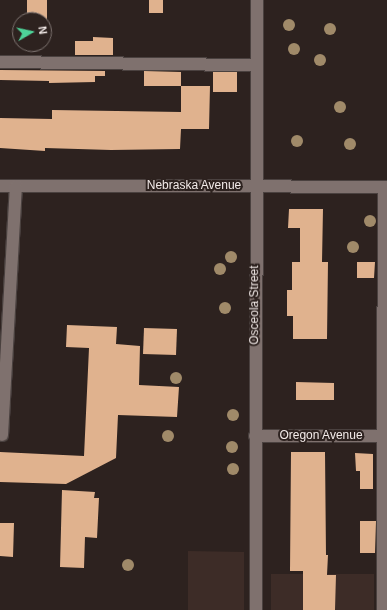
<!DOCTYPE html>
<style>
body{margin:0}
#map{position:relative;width:387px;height:610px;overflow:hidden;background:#2d221f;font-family:Arial,sans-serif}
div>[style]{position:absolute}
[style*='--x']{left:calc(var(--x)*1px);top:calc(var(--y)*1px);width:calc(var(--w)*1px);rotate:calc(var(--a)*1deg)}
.built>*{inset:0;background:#3d2c27}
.building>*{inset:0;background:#e0b28e}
.roads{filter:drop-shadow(1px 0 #4a413f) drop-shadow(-1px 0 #4a413f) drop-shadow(0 1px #4a413f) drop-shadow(0 -1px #4a413f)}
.minor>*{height:12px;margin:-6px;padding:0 6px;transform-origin:6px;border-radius:6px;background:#7f716e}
.trees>*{width:12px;height:12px;margin:-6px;border-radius:50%;background:#a08a69}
span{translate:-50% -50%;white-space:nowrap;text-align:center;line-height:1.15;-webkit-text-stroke:4px #2d221f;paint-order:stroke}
.street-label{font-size:12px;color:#f2eae8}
.north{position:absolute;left:12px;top:12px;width:40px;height:40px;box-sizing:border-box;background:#2d221f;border:1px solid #7c726f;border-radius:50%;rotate:81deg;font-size:11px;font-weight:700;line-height:16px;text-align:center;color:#f2eae8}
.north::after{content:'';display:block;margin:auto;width:14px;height:18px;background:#4ed399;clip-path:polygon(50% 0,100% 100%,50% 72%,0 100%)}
</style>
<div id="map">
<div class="built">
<div style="clip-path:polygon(188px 551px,244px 552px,244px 610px,188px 610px)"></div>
<div style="clip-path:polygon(271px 574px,374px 574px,374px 610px,271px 610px)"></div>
</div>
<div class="building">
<div style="clip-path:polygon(27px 0,47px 0,47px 20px,27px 19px)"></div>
<div style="clip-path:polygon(149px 0,163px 0,163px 13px,149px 13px)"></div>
<div style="clip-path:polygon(93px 37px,113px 38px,113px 55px,75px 55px,75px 41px,93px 41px)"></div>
<div style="clip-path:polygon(0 70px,105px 71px,105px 76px,95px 76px,95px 82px,49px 83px,49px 81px,0 80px)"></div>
<div style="clip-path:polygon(144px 71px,181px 72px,181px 86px,144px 86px)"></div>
<div style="clip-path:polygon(213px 72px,237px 72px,237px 92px,213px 92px)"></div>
<div style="clip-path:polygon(181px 86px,210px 86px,209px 129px,181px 129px,180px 149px,111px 150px,45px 148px,45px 151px,0 148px,0 118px,52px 119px,52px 110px,181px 112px)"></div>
<div style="clip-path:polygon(289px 209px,323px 209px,322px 262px,328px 262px,327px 339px,293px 339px,293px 316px,287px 316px,287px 290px,292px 290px,292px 262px,300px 262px,300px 228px,288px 228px)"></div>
<div style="clip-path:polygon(357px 262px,375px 262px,374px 278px,357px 278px)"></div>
<div style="clip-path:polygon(67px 325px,117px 327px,116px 344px,140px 346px,139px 385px,179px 387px,177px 417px,118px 415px,116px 458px,66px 484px,0 482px,0 452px,84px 456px,89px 348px,66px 347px)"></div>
<div style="clip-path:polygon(144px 328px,177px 329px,176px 355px,143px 354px)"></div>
<div style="clip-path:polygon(296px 382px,334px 383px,334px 400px,296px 400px)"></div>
<div style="clip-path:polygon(291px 452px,325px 452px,326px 555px,328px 555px,327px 575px,336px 575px,335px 610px,303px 610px,303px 571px,290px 571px)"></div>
<div style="clip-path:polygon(355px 453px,373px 454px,373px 489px,360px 489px,360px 471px,356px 471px)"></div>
<div style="clip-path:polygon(62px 490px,95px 492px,94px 498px,99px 498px,97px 538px,85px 537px,84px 568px,60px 567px)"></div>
<div style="clip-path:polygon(360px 521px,376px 521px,375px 553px,360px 553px)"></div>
<div style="clip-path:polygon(0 523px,14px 523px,13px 557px,0 556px)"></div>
</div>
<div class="roads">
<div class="minor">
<div style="--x:0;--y:62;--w:256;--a:0.7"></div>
<div style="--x:0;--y:186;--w:387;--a:0.1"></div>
<div style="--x:2;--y:435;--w:249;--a:-86.8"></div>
<div style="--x:255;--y:436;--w:132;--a:0"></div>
<div style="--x:256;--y:610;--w:610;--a:-89.91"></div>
<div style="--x:383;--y:610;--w:423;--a:-89.9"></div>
</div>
</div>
<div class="trees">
<div style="left:289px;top:25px"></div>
<div style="left:330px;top:29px"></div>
<div style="left:294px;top:49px"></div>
<div style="left:320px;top:60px"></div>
<div style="left:340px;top:107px"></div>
<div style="left:297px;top:141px"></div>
<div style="left:350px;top:144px"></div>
<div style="left:370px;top:221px"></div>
<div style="left:353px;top:247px"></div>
<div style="left:231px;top:257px"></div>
<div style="left:220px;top:269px"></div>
<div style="left:225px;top:308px"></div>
<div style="left:176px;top:378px"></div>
<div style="left:233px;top:415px"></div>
<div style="left:168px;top:436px"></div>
<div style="left:232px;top:447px"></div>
<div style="left:233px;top:469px"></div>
<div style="left:128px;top:565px"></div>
</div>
<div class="street-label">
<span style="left:194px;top:186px">Nebraska Avenue</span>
<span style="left:255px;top:305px;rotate:-90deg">Osceola Street</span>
<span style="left:321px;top:436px">Oregon Avenue</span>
</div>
<div class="north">N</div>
</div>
